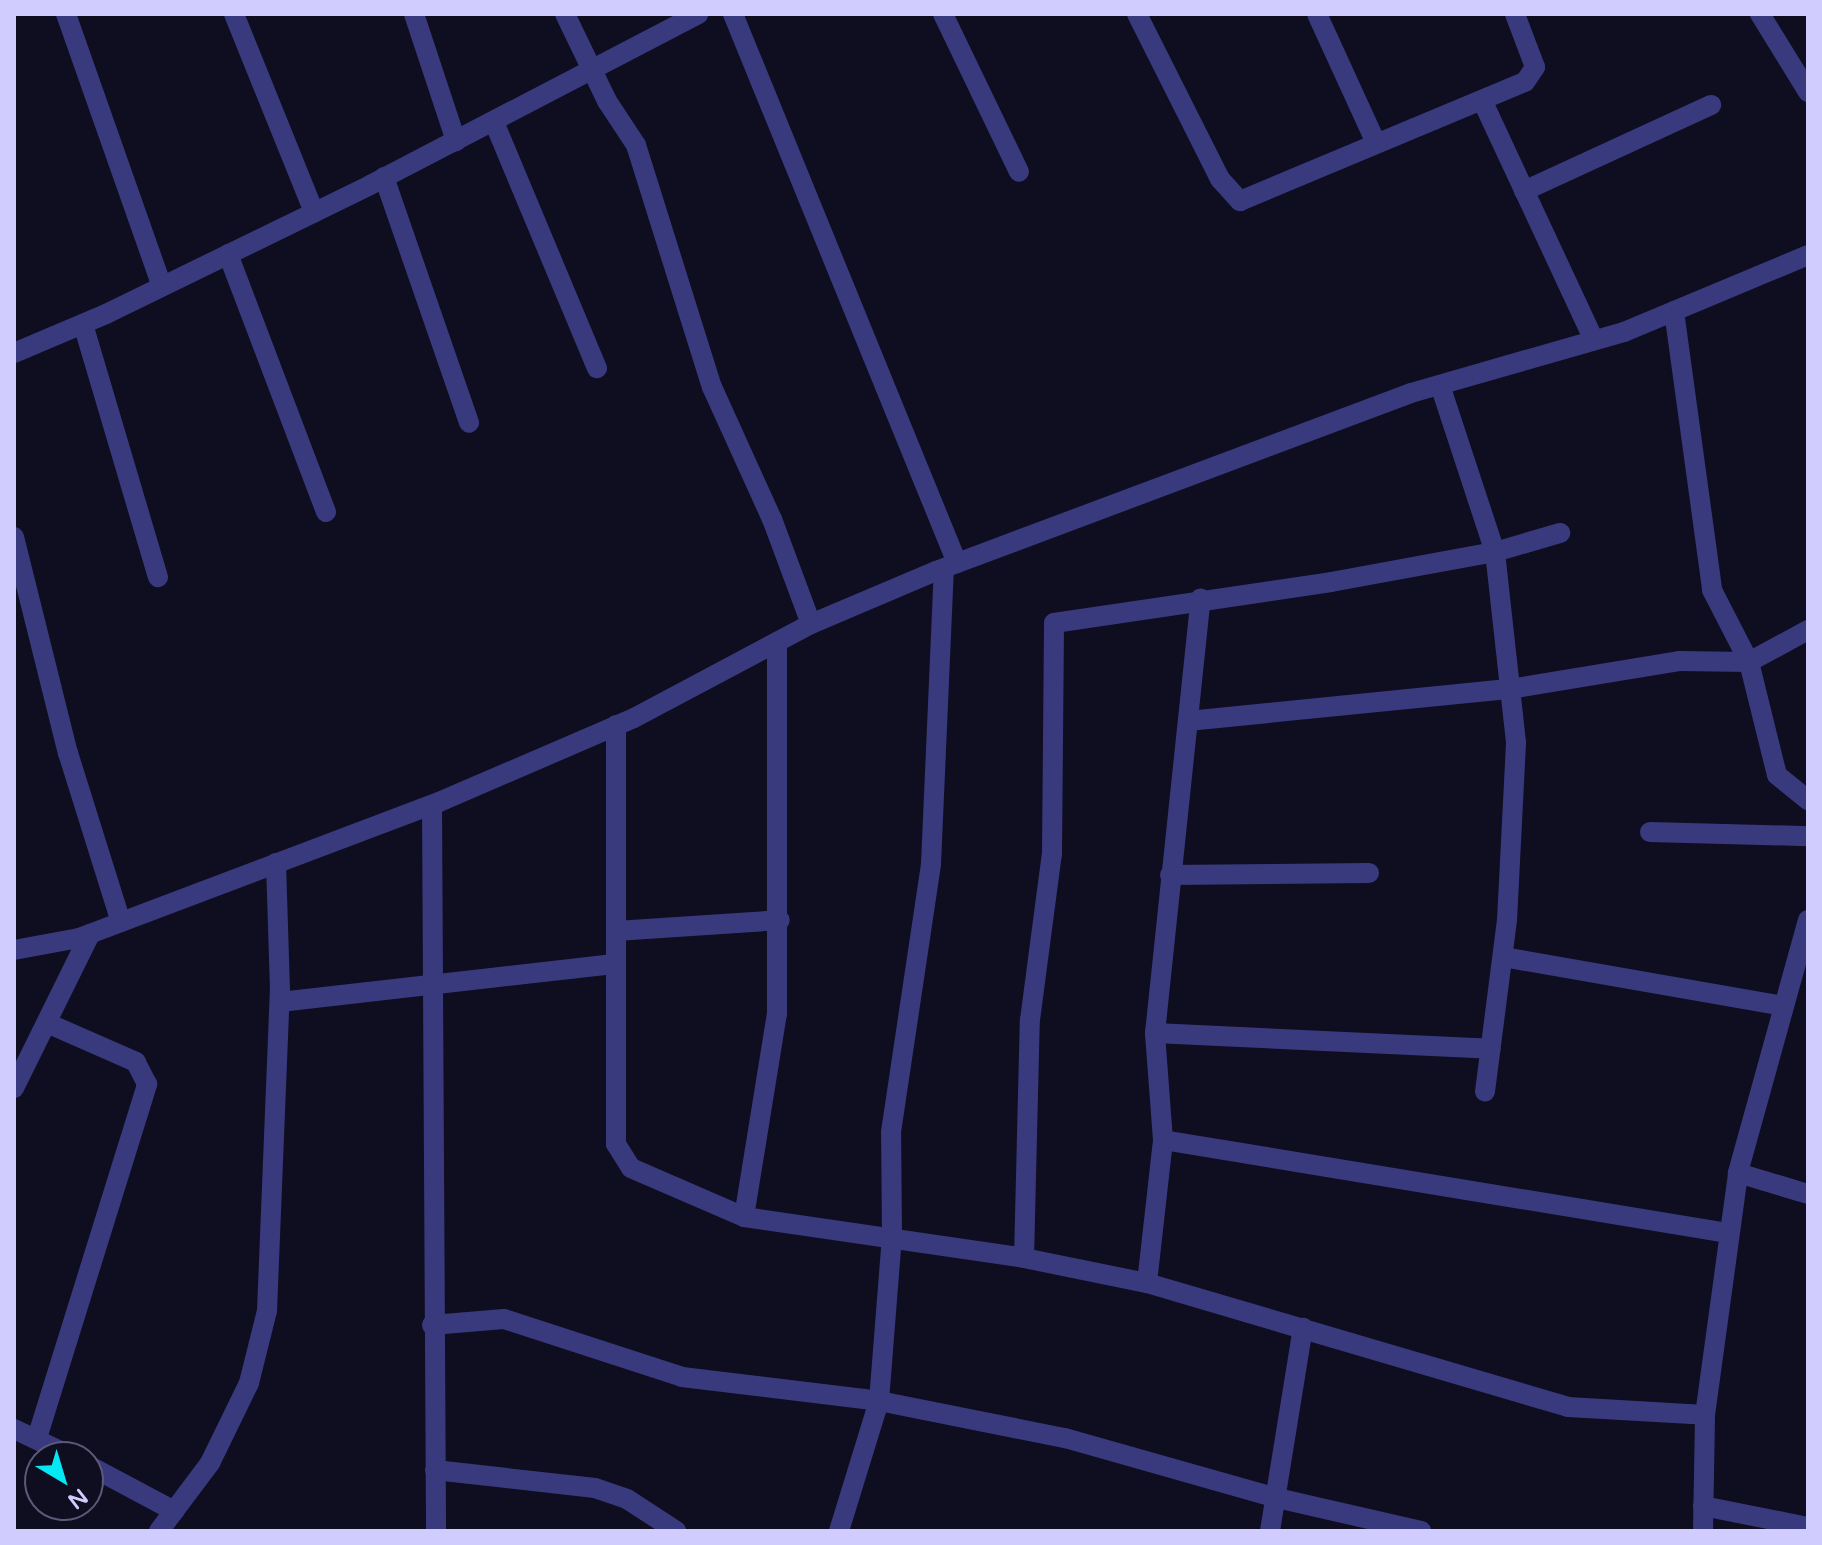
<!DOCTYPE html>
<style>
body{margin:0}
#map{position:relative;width:1822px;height:1545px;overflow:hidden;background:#0f0d20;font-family:"Varela Round",sans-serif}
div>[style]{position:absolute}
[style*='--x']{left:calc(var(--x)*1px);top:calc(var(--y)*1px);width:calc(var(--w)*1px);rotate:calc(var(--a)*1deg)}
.minor>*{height:20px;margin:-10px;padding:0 10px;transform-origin:10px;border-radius:10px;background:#393a7e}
span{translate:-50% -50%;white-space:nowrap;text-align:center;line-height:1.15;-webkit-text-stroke:6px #0f0d20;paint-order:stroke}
.frame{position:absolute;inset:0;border:16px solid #d0cdfe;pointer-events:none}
.north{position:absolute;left:24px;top:1441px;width:80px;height:80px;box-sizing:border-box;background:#0f0d20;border:2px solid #5c5a79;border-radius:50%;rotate:142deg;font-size:22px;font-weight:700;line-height:32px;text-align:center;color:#d0cdfe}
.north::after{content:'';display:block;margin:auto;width:28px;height:36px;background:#04e8f3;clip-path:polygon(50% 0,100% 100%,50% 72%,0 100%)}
</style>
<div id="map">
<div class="minor">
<div style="--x:66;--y:14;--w:289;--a:70.6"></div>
<div style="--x:234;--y:14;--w:214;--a:68"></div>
<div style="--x:414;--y:14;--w:134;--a:71.7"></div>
<div style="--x:565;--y:14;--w:97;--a:64.2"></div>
<div style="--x:607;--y:101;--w:53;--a:56.6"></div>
<div style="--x:636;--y:145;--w:254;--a:72.6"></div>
<div style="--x:712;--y:387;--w:145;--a:65.6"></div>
<div style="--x:772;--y:519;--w:112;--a:69.6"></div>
<div style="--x:733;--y:14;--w:593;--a:67.8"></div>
<div style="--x:943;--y:14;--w:175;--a:64.3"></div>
<div style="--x:1137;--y:14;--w:185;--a:63.3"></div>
<div style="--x:1220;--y:179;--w:30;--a:48"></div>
<div style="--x:1240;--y:201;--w:309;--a:-22.7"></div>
<div style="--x:1525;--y:82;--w:18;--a:-56"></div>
<div style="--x:1535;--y:67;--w:57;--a:-110.7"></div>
<div style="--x:1317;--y:14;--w:142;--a:65.4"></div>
<div style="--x:1760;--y:14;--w:92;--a:58.4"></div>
<div style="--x:1482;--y:100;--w:265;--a:65"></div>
<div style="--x:494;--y:122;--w:267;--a:67.3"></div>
<div style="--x:384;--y:177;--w:260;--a:70.9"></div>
<div style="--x:1524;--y:191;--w:206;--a:-24.7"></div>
<div style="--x:228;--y:254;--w:276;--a:69.2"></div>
<div style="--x:1674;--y:311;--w:282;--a:82.2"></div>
<div style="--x:1712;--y:590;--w:81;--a:62.8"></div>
<div style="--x:1749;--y:662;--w:116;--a:76.1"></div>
<div style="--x:1777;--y:775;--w:40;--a:39"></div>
<div style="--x:83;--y:324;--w:264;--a:73.5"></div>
<div style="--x:14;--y:353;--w:100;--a:-23"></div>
<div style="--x:106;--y:314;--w:294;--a:-26"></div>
<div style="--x:370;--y:185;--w:370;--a:-27.5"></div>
<div style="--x:1440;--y:385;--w:176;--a:71.8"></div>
<div style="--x:1495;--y:552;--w:192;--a:83.7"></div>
<div style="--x:1516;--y:743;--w:177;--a:92.9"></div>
<div style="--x:1507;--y:920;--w:173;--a:97.3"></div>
<div style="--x:14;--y:537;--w:223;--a:76"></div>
<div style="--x:68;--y:753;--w:177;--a:72.6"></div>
<div style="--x:1188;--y:721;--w:324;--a:-5.7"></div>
<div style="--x:1510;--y:689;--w:171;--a:-9.4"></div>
<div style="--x:1679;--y:661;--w:70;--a:0.8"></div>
<div style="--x:1749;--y:662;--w:67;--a:-28.5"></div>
<div style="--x:616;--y:725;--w:419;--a:90"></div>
<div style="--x:616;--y:1144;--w:28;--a:58"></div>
<div style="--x:631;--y:1168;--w:123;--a:23.4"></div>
<div style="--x:744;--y:1217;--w:283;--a:8.3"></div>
<div style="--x:1024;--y:1258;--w:126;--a:11.5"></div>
<div style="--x:1147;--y:1283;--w:439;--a:16.4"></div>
<div style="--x:1568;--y:1407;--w:137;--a:3.3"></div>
<div style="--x:1705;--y:1415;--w:244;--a:-82.2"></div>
<div style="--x:432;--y:805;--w:726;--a:89.68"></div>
<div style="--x:1650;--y:832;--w:158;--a:1.5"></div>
<div style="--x:1170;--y:875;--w:199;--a:-0.6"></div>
<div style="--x:1808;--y:920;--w:263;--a:105.5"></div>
<div style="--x:1738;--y:1173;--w:73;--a:16.7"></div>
<div style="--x:616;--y:931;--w:164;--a:-3.8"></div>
<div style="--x:14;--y:950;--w:66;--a:-10.5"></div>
<div style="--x:79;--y:938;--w:385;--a:-20.7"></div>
<div style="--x:439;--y:802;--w:212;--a:-23.3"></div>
<div style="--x:634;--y:718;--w:200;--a:-28"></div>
<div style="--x:811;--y:624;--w:136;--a:-23"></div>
<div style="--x:936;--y:571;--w:507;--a:-20.54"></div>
<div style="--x:1411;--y:393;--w:222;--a:-16"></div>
<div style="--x:1624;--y:332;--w:199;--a:-22.7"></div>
<div style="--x:1503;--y:957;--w:285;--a:9.9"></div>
<div style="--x:280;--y:1002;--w:336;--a:-6.5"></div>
<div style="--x:1155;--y:1033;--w:336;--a:2.7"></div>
<div style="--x:14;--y:1088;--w:172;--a:-63.7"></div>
<div style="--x:1163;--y:1140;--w:573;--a:9.35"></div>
<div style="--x:744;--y:1217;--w:206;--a:-80.8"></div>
<div style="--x:777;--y:1014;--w:372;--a:-90"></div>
<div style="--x:1024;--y:1258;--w:238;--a:-88.6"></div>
<div style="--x:1030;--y:1020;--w:167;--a:-82.5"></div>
<div style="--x:1052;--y:854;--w:231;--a:-89.5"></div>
<div style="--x:1054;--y:623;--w:280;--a:-8.4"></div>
<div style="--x:1331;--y:582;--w:167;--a:-10.4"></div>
<div style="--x:1495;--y:552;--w:68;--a:-16.3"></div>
<div style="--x:1147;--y:1283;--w:144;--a:-83.6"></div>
<div style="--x:1163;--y:1140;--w:107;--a:-94.3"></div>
<div style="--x:1155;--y:1033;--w:437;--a:-84"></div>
<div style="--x:432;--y:1325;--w:72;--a:-4.8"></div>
<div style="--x:504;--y:1319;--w:187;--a:18"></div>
<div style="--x:682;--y:1377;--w:198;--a:6.9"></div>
<div style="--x:879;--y:1401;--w:190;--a:11.3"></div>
<div style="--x:1065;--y:1438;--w:220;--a:15.8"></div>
<div style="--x:1277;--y:1498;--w:148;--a:12.9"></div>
<div style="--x:14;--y:1429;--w:65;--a:25.4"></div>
<div style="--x:37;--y:1438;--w:371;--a:-72.7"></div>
<div style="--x:147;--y:1084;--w:25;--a:-117"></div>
<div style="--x:136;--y:1062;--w:97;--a:-156.3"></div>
<div style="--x:88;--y:1465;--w:98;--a:28.1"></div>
<div style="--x:435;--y:1470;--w:161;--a:6.4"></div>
<div style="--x:595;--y:1488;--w:34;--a:19"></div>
<div style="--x:627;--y:1499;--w:59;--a:33.1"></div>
<div style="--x:1703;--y:1506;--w:107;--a:11.3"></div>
<div style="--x:159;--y:1531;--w:85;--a:-53.1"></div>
<div style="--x:210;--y:1463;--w:89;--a:-64"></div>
<div style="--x:249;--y:1383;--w:74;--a:-76"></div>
<div style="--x:267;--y:1311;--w:321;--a:-87.7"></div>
<div style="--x:280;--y:990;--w:127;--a:-91.8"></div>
<div style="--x:839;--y:1531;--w:136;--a:-72.9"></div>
<div style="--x:879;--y:1401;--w:165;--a:-85.5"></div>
<div style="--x:892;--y:1237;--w:105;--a:-90.5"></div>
<div style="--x:891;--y:1132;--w:271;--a:-81.5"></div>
<div style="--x:931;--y:864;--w:296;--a:-87.5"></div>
<div style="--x:1270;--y:1531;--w:206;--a:-80.8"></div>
<div style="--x:1703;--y:1531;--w:116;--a:-89"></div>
</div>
<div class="frame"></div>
<div class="north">N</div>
</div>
